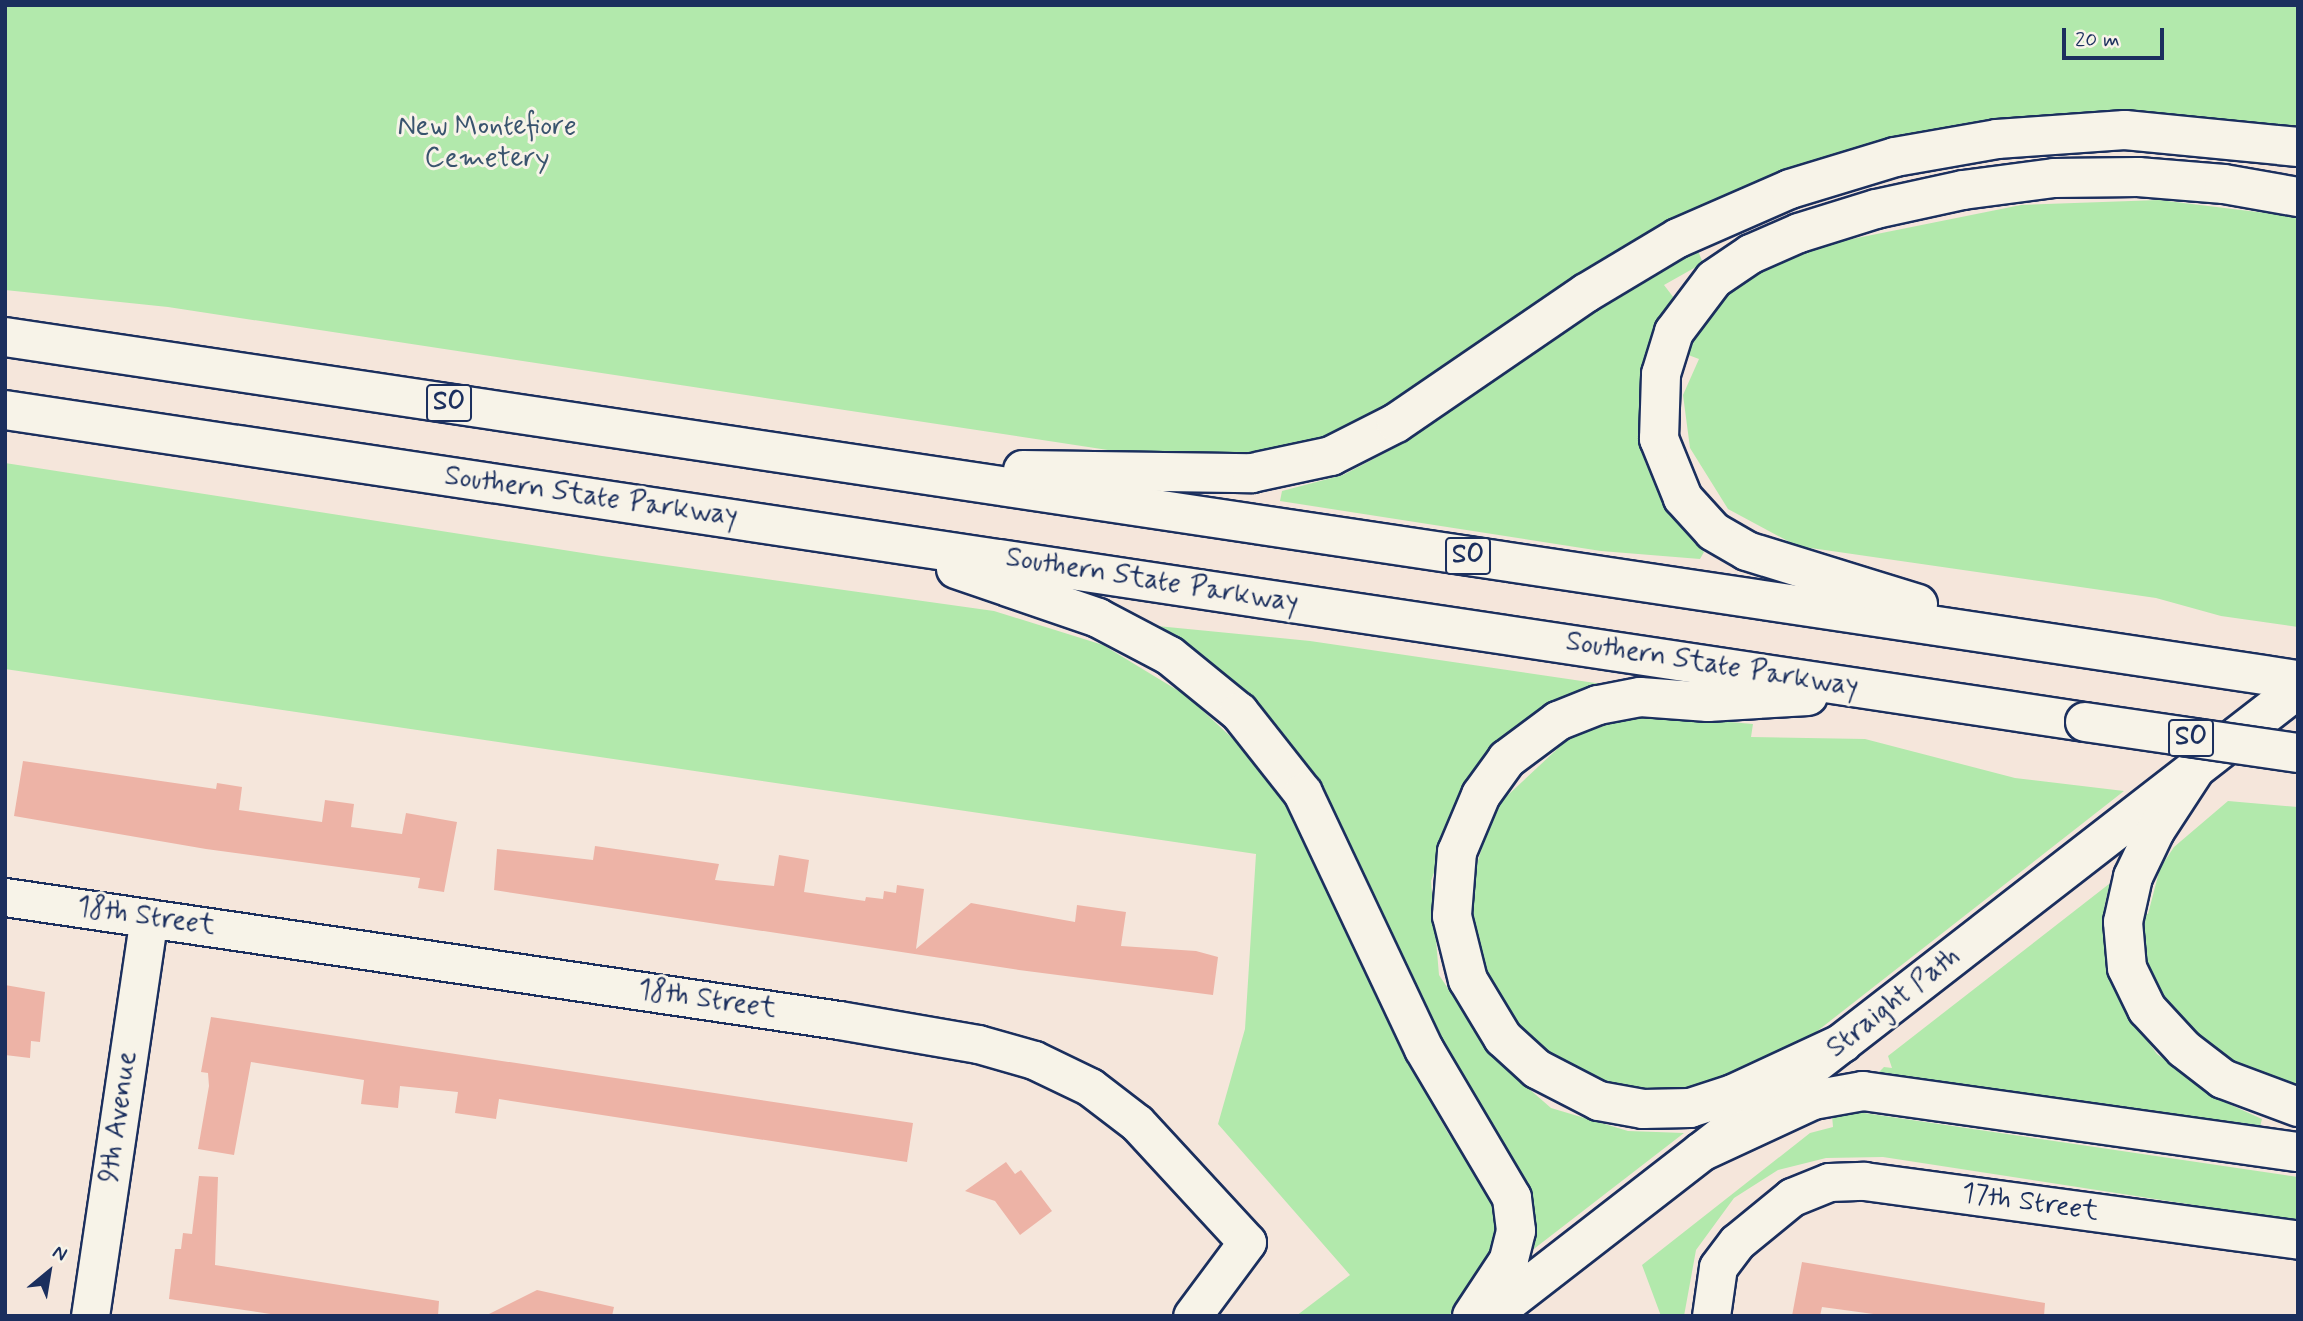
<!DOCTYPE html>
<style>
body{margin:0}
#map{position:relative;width:2303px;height:1321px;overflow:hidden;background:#f5e6db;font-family:Mynerve,sans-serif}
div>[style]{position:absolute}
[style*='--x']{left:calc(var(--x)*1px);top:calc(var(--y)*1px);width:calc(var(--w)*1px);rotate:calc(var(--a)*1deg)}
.green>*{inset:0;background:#b2e9ac}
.building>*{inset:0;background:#edb3a6}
.roads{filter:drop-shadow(2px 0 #1b2f5e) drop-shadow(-2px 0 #1b2f5e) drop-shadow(0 2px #1b2f5e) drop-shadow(0 -2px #1b2f5e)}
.minor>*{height:37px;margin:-18.5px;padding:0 18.5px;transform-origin:18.5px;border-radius:18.5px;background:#f7f3e8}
.major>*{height:38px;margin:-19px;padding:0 19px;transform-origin:19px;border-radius:19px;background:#f7f3e8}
.highway>*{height:38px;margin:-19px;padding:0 19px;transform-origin:19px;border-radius:19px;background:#f7f3e8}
.bridges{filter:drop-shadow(2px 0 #1b2f5e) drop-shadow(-2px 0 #1b2f5e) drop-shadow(0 2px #1b2f5e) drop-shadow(0 -2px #1b2f5e)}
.highway-bridge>*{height:38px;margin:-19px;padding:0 19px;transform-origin:19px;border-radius:19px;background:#f7f3e8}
span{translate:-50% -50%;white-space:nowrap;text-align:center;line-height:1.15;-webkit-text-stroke:6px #f7f3e8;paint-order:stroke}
.shield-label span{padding:2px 5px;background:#f7f3e8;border:2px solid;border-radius:5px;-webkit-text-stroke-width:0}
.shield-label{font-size:26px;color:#1b2f5e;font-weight:700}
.park-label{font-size:28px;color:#39546e}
.street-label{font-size:28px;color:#1b2f5e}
.frame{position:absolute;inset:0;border:7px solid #1b2f5e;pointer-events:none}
.north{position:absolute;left:14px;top:1237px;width:70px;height:70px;-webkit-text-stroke:5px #f7f3e8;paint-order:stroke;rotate:30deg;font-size:19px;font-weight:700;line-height:28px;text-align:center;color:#1b2f5e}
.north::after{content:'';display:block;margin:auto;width:24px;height:32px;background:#1b2f5e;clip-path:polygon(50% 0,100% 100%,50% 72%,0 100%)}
.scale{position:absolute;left:2062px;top:28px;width:102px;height:32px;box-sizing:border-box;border:4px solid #1b2f5e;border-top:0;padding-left:9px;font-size:21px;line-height:24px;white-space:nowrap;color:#1b2f5e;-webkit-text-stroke:5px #f7f3e8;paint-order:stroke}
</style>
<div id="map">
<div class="green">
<div style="clip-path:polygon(5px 5px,2298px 5px,2298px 135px,1848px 157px,1329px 439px,1248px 459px,1167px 459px,168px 307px,5px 290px)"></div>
<div style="clip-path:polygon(2159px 200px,2298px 217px,2298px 627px,2221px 616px,2156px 598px,1797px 546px,1728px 509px,1690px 448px,1683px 395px,1699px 359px,1683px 353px,1720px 297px,1774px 263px,1837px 242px,2021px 205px)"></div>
<div style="clip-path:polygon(1698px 251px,1703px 263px,1664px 285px,1677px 302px,1642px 381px,1645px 462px,1675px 521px,1704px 552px,1700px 559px,1601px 551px,1280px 501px,1282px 491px,1343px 475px,1402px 444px,1607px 302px)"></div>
<div style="clip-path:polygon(5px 463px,602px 556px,994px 611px,1103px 645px,1187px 696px,1260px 764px,1296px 823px,1341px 904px,1363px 969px,1401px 1050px,1448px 1133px,1496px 1200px,1505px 1231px,1478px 1293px,1447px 1316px,1296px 1316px,1350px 1275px,1218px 1124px,1245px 1029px,1256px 854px,5px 669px)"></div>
<div style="clip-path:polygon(1147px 625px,1310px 641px,1602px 684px,1601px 697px,1462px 796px,1431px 881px,1439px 975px,1495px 1059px,1551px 1108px,1628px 1131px,1684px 1133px,1526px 1255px,1335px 818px)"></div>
<div style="clip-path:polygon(1638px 714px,1753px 724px,1751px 737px,1865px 739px,2015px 778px,2124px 791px,1770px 1068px,1705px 1093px,1627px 1097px,1541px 1061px,1485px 989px,1467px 897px,1494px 808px,1569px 738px)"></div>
<div style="clip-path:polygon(2228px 801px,2298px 807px,2298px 1092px,2234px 1070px,2159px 1005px,2134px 941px,2136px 915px,2148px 914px,2160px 868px,2174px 847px)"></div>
<div style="clip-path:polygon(2127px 870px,2116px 893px,2108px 891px,2104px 908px,2111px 910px,2108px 963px,2126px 1011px,2157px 1054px,2220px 1100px,2262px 1119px,2257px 1139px,1873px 1078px,1884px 1067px,1892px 1068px,1888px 1056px)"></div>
<div style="clip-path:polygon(1857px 1112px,2298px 1177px,2298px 1221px,1883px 1157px,1826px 1158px,1778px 1170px,1734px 1198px,1696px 1250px,1684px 1316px,1661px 1316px,1642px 1265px,1810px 1133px,1833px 1127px,1832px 1115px)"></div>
</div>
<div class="building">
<div style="clip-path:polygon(23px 761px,216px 789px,217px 783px,242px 787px,239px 810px,322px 822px,325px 800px,354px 804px,351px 827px,402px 834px,406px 813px,457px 822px,444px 892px,418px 888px,420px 878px,206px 849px,14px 816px)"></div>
<div style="clip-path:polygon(595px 846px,719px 864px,715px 880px,774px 886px,779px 855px,809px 860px,804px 892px,865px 901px,866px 897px,883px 899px,884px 891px,896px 893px,897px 885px,924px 889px,916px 949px,971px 903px,1075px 922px,1077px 905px,1126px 912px,1121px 946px,1196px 951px,1218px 957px,1213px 995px,1019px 970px,494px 890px,497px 849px,593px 860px)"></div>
<div style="clip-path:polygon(5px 985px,45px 992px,40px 1042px,31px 1041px,30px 1058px,5px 1055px)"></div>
<div style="clip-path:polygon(211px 1017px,913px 1123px,907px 1162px,499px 1099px,496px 1119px,455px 1113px,458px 1092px,400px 1086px,398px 1108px,361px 1104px,364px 1080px,251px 1062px,234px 1155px,198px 1149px,209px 1086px,208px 1073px,201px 1072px)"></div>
<div style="clip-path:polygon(1006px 1162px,1015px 1174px,1021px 1170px,1052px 1211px,1020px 1235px,995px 1201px,965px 1191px)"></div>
<div style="clip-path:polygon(199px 1176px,218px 1177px,215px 1265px,439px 1301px,438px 1316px,284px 1316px,169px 1299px,175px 1249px,181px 1249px,183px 1233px,192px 1234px)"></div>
<div style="clip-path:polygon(1802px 1262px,2045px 1303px,2044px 1316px,1888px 1316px,1822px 1307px,1820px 1316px,1792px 1316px)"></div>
<div style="clip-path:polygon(537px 1290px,614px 1307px,612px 1316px,485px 1316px)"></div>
</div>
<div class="roads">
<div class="minor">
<div style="--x:5;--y:897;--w:843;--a:8.39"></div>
<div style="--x:839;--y:1020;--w:141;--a:9.8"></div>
<div style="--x:978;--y:1044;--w:58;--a:15.9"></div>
<div style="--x:1034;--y:1060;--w:62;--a:25.7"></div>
<div style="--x:1090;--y:1087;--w:59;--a:37.5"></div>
<div style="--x:1137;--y:1123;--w:162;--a:47.3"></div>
<div style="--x:1247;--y:1242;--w:92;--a:126.6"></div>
<div style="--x:90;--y:1316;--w:402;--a:-81.6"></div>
<div style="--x:1711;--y:1316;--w:49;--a:-81.9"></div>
<div style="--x:1718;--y:1267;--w:31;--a:-53"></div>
<div style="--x:1737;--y:1242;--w:71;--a:-39.3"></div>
<div style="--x:1792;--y:1197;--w:40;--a:-22"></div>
<div style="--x:1829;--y:1182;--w:35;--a:-2"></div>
<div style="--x:1864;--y:1181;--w:438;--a:7.7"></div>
</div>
<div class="major">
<div style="--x:1490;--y:1316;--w:1023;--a:-37.81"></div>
</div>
<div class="highway">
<div style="--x:5;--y:337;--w:2319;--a:8.51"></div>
<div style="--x:5;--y:410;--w:2103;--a:8.53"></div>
<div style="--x:1023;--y:470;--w:229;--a:0.8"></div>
<div style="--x:1252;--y:473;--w:81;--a:-12.1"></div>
<div style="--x:1331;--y:456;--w:73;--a:-26.9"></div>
<div style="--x:1396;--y:423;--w:230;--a:-34.4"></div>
<div style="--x:1586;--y:293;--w:107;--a:-30.9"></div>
<div style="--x:1678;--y:238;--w:122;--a:-23.6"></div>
<div style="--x:1790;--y:189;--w:110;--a:-16.9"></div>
<div style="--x:1895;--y:157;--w:104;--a:-10"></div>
<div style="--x:1997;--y:139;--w:128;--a:-4"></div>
<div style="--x:2125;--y:130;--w:174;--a:5.6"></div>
<div style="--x:956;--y:569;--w:150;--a:19"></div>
<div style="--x:1098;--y:618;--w:81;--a:27.8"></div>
<div style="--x:1170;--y:656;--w:89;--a:39.1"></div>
<div style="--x:1239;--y:712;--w:103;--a:51.7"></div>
<div style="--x:1303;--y:793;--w:283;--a:64.7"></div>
<div style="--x:1424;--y:1049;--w:173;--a:59.4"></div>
<div style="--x:1512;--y:1198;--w:33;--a:83"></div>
<div style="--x:1516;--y:1231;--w:30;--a:104"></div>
<div style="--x:1509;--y:1260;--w:67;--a:123.5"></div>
<div style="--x:1918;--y:604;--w:179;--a:-162.8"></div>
<div style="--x:1747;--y:551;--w:39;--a:-150"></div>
<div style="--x:1713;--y:531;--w:45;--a:-132.3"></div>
<div style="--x:1683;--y:498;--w:64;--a:-112.1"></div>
<div style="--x:1659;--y:439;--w:65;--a:-88.2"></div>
<div style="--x:1661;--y:374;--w:44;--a:-72.8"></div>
<div style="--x:1674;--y:332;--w:66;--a:-53"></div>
<div style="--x:1714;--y:279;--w:45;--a:-34"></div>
<div style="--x:1751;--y:254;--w:52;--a:-23.6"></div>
<div style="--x:1799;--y:233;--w:81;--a:-17.3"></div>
<div style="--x:1876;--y:209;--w:89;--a:-12.3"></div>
<div style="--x:1963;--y:190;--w:92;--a:-7.5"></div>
<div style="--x:2054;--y:178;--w:84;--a:-0.7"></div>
<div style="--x:2138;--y:177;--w:86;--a:4.7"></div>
<div style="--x:2224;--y:184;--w:75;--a:10"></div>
<div style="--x:1808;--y:696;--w:100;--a:176.6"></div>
<div style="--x:1708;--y:702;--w:68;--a:-175.8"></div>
<div style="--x:1640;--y:697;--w:43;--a:169.2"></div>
<div style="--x:1598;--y:705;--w:43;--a:158.2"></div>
<div style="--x:1558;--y:721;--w:64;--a:143.3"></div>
<div style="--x:1507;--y:759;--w:44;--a:125.8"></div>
<div style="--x:1481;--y:795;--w:62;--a:112.8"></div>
<div style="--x:1457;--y:852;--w:64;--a:94.5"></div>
<div style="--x:1452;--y:916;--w:66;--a:76"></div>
<div style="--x:1468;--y:980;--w:68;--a:58.9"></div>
<div style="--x:1503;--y:1038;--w:46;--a:42.4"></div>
<div style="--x:1537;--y:1069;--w:70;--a:27.3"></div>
<div style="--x:1599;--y:1101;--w:45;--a:10.3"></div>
<div style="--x:1643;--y:1109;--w:47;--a:-1.2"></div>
<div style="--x:1690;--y:1108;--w:45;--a:-18"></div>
<div style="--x:1733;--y:1094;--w:121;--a:-24.9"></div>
<div style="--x:2196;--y:768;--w:75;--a:123.1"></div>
<div style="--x:2155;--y:831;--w:51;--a:115.6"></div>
<div style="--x:2133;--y:877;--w:46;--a:102.5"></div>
<div style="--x:2123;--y:922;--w:46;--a:85"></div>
<div style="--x:2127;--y:968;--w:46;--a:64"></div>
<div style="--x:2147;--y:1009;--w:54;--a:47.2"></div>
<div style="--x:2184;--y:1049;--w:49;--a:37.6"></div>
<div style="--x:2223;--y:1079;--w:80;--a:20.5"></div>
<div style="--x:1701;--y:1152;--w:123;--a:-24.9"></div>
<div style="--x:1813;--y:1100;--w:51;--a:-10.2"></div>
<div style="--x:1863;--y:1091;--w:439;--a:8"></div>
</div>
</div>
<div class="bridges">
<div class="highway-bridge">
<div style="--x:2085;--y:722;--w:215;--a:8.3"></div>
</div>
</div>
<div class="shield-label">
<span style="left:449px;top:403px">SO</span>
<span style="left:1468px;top:556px">SO</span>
<span style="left:2191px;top:738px">SO</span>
</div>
<div class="park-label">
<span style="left:487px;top:143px">New Montefiore<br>Cemetery</span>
</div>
<div class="street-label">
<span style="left:591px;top:497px;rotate:8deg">Southern State Parkway</span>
<span style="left:1152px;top:581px;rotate:9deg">Southern State Parkway</span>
<span style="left:1712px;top:665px;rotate:9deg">Southern State Parkway</span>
<span style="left:146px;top:917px;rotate:8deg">18th Street</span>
<span style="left:707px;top:1000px;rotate:8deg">18th Street</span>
<span style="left:1894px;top:1003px;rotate:-38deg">Straight Path</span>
<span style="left:119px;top:1117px;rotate:-82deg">9th Avenue</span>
<span style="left:2030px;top:1203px;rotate:8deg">17th Street</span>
</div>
<div class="frame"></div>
<div class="north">N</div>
<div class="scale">20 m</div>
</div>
